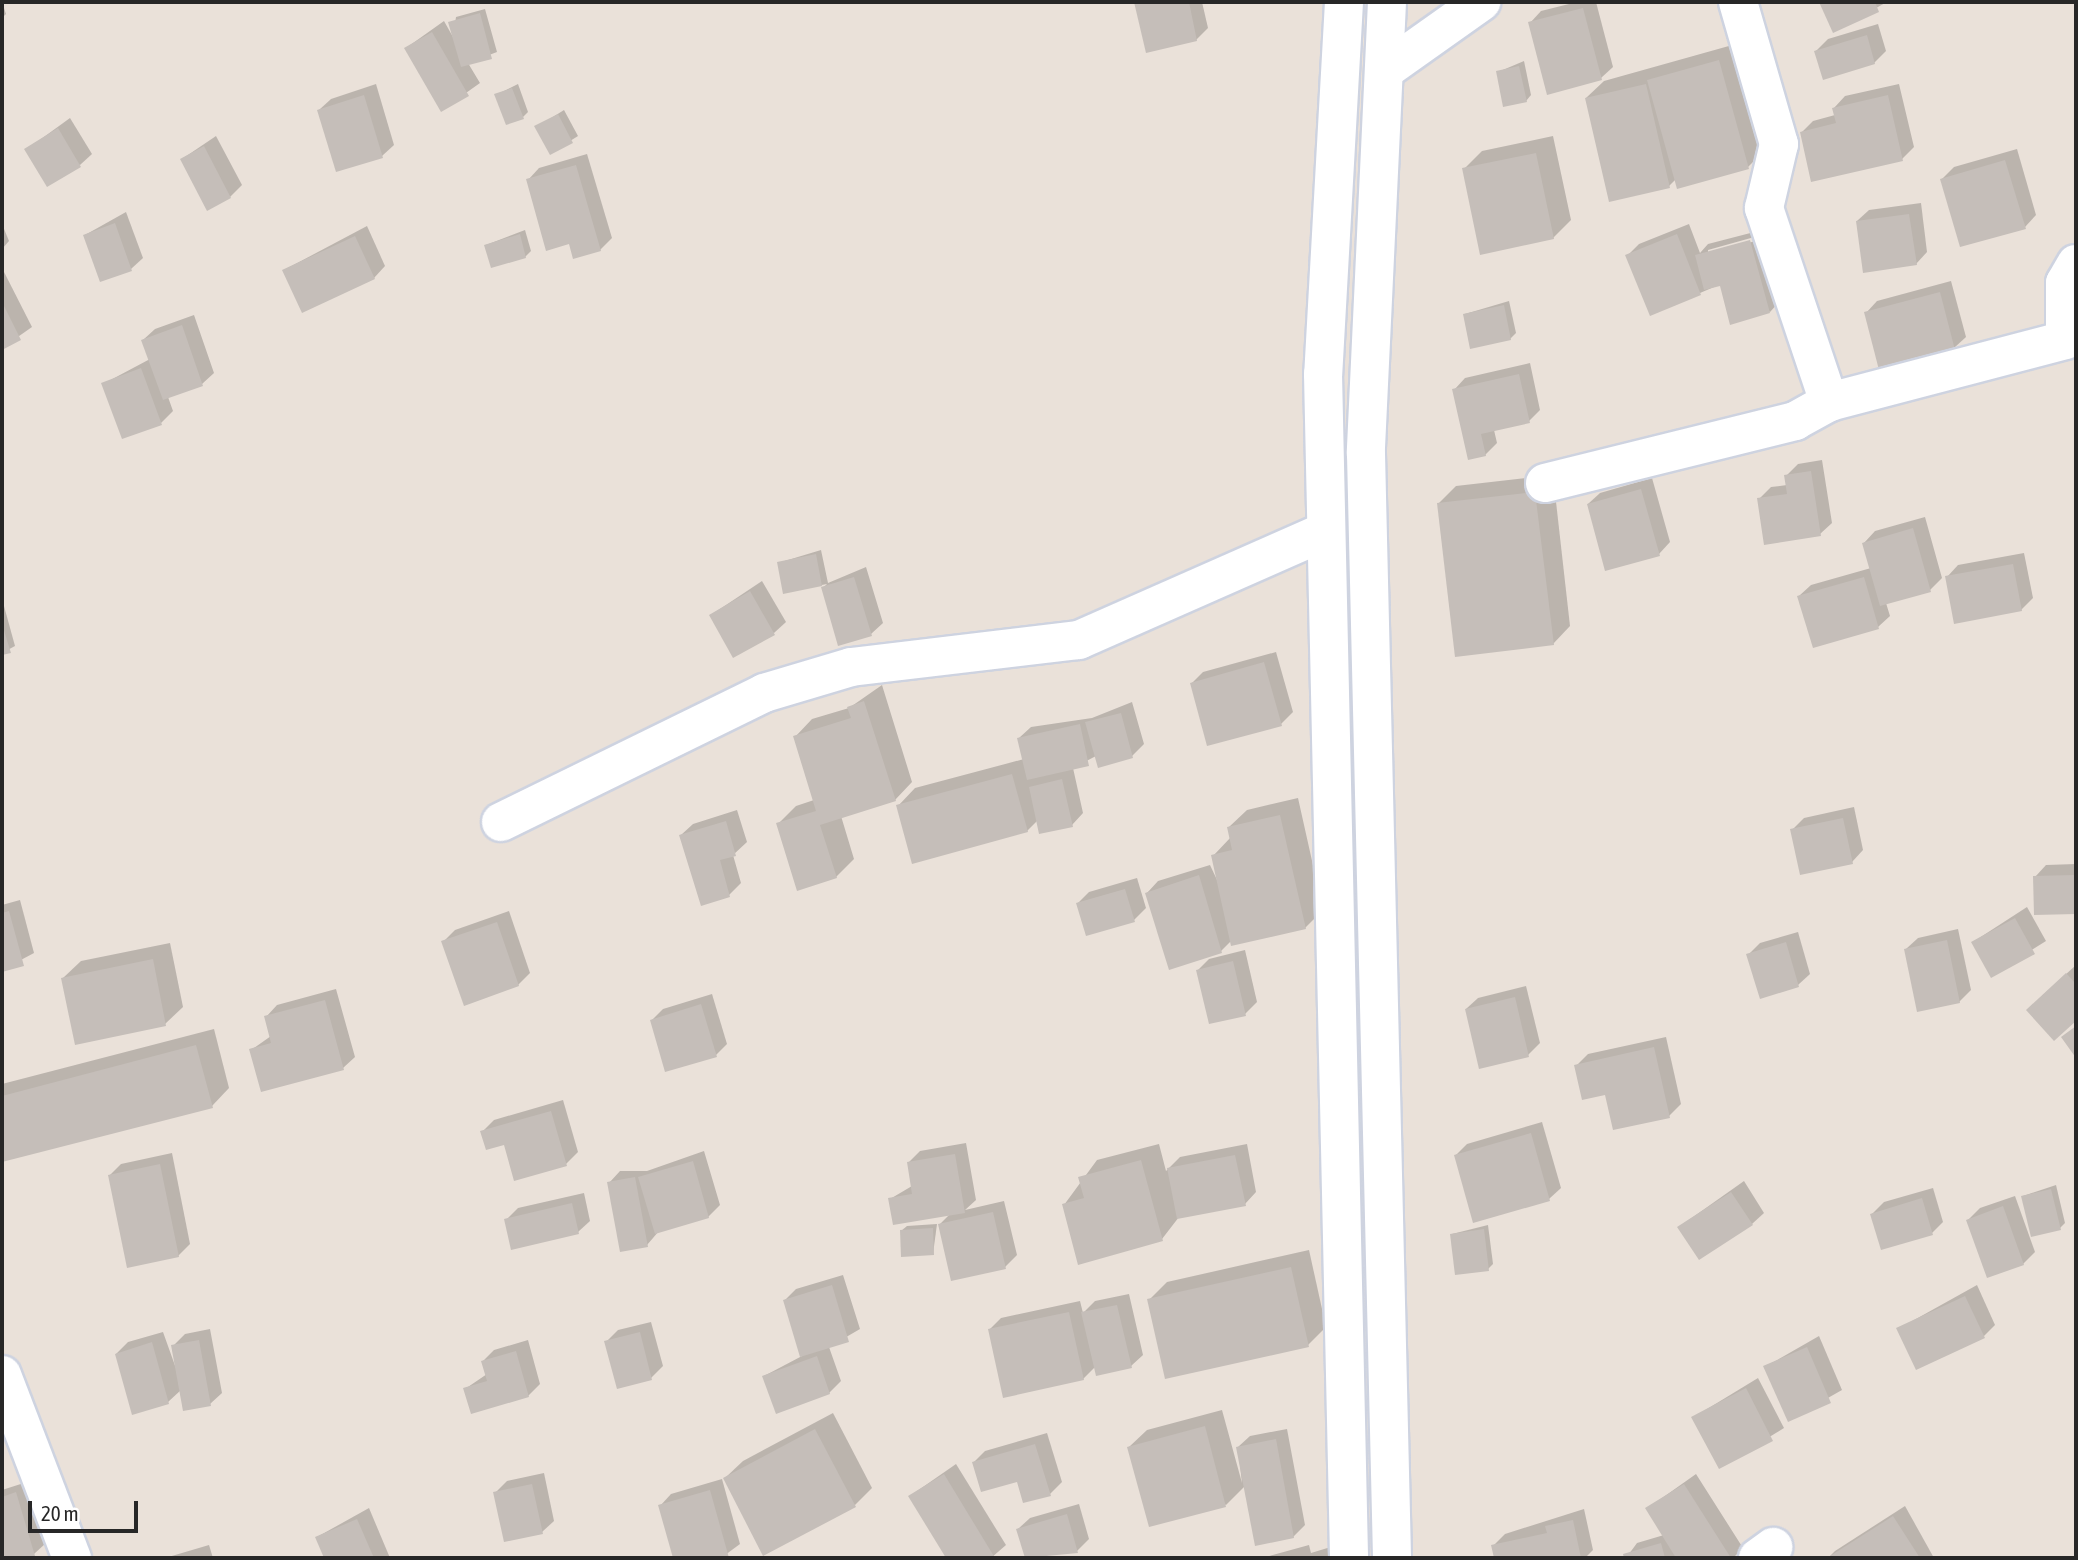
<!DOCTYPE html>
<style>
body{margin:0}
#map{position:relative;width:2078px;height:1560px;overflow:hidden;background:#eae1d9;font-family:"Asap Condensed",sans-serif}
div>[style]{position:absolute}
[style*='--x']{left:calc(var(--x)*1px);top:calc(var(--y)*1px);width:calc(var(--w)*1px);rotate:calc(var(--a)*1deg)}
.shadow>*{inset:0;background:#0003}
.building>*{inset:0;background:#c5beb9}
.roads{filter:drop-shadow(2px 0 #ced3e0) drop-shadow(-2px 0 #ced3e0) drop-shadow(0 2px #ced3e0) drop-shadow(0 -2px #ced3e0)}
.minor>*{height:38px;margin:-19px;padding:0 19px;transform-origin:19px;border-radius:19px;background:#fff}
span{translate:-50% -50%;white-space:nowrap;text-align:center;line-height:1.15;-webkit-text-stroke:5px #fff;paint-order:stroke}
.frame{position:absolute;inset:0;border:4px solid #272727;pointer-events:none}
.scale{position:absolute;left:28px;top:1501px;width:110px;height:32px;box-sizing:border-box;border:4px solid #272727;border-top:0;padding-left:9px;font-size:21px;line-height:24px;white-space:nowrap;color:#272727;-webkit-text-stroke:5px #fff;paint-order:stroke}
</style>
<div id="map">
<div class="shadow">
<div style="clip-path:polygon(2px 2px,6px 14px,2px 18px)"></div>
<div style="clip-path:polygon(1136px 2px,1202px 2px,1208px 28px,1196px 40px,1147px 51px)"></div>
<div style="clip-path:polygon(1577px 2px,1596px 2px,1613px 67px,1601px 78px,1530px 23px,1541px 11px)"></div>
<div style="clip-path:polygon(1821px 2px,1887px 2px,1834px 31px)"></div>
<div style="clip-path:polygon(485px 9px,497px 52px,468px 63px,480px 83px,442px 110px,406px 48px,444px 21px,453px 37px,456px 17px)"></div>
<div style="clip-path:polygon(1878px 24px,1886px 51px,1874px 63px,1816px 51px,1828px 39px)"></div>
<div style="clip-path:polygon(1736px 44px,1766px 149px,1748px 167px,1676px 179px,1669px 186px,1586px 98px,1604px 81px)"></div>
<div style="clip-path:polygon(1524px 61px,1531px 95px,1526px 101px,1498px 72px)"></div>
<div style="clip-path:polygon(376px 84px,394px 145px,382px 156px,319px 110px,331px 99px)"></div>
<div style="clip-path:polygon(518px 84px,528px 112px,523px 117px,496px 95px)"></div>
<div style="clip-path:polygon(1899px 84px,1914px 147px,1902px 159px,1802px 132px,1813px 121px,1835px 115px,1834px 108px,1845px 96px)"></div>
<div style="clip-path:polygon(564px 110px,578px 136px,551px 153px,537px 127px)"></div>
<div style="clip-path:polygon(70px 118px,92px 154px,80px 165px,26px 150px)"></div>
<div style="clip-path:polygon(216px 136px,242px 185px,230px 197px,182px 159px)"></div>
<div style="clip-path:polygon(1553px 136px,1571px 220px,1553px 238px,1464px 169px,1482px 151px)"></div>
<div style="clip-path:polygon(2017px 149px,2036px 215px,2025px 227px,1942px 179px,1954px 167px)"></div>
<div style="clip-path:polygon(587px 154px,612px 238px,600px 250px,528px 180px,539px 168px)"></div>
<div style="clip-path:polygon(1921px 203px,1927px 252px,1916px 264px,1857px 221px,1869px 210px)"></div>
<div style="clip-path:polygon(126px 212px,143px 258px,131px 269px,85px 235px)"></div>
<div style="clip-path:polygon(2px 224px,9px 241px,2px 249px)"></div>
<div style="clip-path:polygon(evenodd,1689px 224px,1700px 253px,1708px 244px,1762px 230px,1781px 300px,1770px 312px,1721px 284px,1700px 293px,1627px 256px,1639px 244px,1689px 224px,1758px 236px,1759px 240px,1708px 254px,1708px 250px,1758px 236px)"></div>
<div style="clip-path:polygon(367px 226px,385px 266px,374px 278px,284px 270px)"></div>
<div style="clip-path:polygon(525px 230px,531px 251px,525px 257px,486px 245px)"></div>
<div style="clip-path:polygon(3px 270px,32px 327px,2px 348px,2px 271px)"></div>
<div style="clip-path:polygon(1951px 281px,1966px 337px,1954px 348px,1866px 313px,1877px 301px)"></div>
<div style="clip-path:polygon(1509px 301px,1516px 333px,1510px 339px,1465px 314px)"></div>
<div style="clip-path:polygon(194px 315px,214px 373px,202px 384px,168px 397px,173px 411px,161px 423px,123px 437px,103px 384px,150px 359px,143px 340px,155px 329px)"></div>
<div style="clip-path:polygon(1530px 363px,1540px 410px,1529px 421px,1494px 430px,1497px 443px,1485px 455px,1454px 390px,1465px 378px)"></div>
<div style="clip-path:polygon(1822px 460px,1832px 523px,1820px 534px,1759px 499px,1771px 487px,1787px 485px,1786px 476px,1798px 464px)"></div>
<div style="clip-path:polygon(1553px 475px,1570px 626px,1553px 644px,1439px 503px,1456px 486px)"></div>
<div style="clip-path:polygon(1652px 478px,1670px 542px,1659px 554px,1588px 504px,1600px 493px)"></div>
<div style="clip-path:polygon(1925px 517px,1942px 578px,1930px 590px,1886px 603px,1890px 616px,1878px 627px,1799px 596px,1811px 585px,1871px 568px,1864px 543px,1875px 531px)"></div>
<div style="clip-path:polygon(821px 550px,828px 583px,866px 567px,883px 623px,871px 634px,823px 588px,827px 584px,785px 592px,778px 563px)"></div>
<div style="clip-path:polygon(2024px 553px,2033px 598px,2021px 610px,1947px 577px,1958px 565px)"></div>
<div style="clip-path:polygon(762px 581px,786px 622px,774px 633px,711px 615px)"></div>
<div style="clip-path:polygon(4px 606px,15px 646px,2px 653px,2px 607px)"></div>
<div style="clip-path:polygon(1276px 652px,1293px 712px,1281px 724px,1192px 683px,1203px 672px)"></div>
<div style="clip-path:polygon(882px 685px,912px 782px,895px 800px,841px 816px,854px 859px,836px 877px,778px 824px,796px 806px,814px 800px,795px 737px,812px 719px,849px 708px)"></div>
<div style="clip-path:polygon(1132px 702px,1144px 744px,1132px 756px,1096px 756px,1073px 768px,1083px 813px,1072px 825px,1038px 820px,1027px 831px,898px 806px,915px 788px,1024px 759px,1019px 738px,1031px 727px,1092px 718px)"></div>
<div style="clip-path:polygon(1298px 798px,1323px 910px,1305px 928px,1231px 941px,1221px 951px,1147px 893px,1158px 881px,1210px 865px,1218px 882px,1213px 856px,1231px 837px,1229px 827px,1247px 810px)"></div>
<div style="clip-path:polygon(1854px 807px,1863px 850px,1852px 862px,1792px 830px,1804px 818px)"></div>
<div style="clip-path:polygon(737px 810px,747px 842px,733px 855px,741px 883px,729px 895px,681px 835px,693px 824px)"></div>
<div style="clip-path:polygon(2076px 864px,2076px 911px,2075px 912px,2035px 877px,2046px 865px)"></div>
<div style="clip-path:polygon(1137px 878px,1146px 908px,1134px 920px,1078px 903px,1089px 892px)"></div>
<div style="clip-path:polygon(20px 900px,34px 953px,2px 970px,2px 905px)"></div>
<div style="clip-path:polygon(2027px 907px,2046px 941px,1992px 975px,1973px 942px)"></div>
<div style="clip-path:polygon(509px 911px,530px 973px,518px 985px,443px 942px,455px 930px)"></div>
<div style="clip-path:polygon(1958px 929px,1971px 990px,1959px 1002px,1906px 949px,1918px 938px)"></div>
<div style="clip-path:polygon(1798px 932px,1810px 974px,1798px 985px,1748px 955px,1760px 943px)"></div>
<div style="clip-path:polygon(170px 943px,183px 1007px,165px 1024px,63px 978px,81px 961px)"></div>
<div style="clip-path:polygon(1245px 950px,1257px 1002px,1245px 1014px,1198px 970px,1209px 959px)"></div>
<div style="clip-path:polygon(2076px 965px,2076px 1019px,2054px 1039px,2040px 998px)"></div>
<div style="clip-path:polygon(1526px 986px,1540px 1043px,1528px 1055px,1466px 1009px,1478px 998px)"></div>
<div style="clip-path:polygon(336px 989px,355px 1057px,343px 1068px,251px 1050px,271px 1036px,266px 1017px,277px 1005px)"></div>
<div style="clip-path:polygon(712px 994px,727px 1044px,716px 1055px,652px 1020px,663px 1009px)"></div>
<div style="clip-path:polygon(214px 1029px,229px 1088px,212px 1106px,2px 1161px,2px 1084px)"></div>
<div style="clip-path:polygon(1666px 1037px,1681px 1104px,1669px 1116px,1576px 1066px,1588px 1054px)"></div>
<div style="clip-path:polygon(563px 1100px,578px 1152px,566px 1164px,482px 1132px,494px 1120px)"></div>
<div style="clip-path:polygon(1542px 1122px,1561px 1188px,1549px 1199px,1456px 1155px,1467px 1144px)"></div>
<div style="clip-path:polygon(966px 1143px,976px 1200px,965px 1210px,1004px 1201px,1017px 1255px,1005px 1267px,940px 1224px,951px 1213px,890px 1199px,912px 1186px,908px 1163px,920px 1151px)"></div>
<div style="clip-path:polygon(1159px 1144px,1166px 1171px,1180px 1157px,1247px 1144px,1256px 1192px,1245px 1204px,1179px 1217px,1162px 1239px,1064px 1205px,1097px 1160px)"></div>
<div style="clip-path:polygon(704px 1151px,720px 1205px,708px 1217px,659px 1231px,647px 1245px,609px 1183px,620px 1171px,647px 1171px)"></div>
<div style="clip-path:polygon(172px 1153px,190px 1244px,178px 1256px,110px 1175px,121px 1164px)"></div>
<div style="clip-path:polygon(1744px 1181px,1764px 1213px,1752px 1224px,1679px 1227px)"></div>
<div style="clip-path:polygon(2056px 1185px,2065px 1223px,2060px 1228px,2023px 1196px)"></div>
<div style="clip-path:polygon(1933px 1188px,1943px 1222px,1932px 1233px,1872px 1214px,1884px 1202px)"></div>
<div style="clip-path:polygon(584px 1193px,590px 1221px,578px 1232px,506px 1220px,518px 1208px)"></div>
<div style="clip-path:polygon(2015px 1196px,2035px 1252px,2023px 1264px,1968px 1220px,1980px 1208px)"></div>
<div style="clip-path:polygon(937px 1224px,933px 1254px,901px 1231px,907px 1226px)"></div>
<div style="clip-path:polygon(1488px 1225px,1493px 1264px,1488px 1269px,1452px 1234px)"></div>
<div style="clip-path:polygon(1309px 1250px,1326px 1327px,1308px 1345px,1149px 1300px,1167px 1282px)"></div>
<div style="clip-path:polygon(843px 1275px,860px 1329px,829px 1347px,841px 1381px,829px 1393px,764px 1376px,802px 1356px,785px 1300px,796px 1289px)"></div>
<div style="clip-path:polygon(1977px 1285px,1995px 1325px,1984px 1336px,1898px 1329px)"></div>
<div style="clip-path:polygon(1129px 1294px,1143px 1355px,1131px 1366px,1095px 1367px,1083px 1379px,990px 1329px,1001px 1318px,1080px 1301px,1083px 1313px,1095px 1301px)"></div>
<div style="clip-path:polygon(651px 1322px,663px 1366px,651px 1378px,606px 1342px,618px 1330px)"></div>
<div style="clip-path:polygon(210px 1329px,222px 1393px,210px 1404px,181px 1390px,168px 1402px,116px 1354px,128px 1342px,163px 1332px,178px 1374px,173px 1346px,185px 1334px)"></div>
<div style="clip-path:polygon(1819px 1336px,1842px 1390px,1789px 1420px,1765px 1367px)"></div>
<div style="clip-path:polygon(528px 1340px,540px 1384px,528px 1396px,465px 1389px,487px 1374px,483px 1361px,494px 1350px)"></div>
<div style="clip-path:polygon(1758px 1378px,1784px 1428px,1720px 1467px,1694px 1417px)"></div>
<div style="clip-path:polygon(1222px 1410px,1242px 1483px,1238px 1447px,1250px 1436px,1287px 1429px,1305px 1525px,1293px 1537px,1245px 1486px,1226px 1505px,1129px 1447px,1147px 1430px)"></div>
<div style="clip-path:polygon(833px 1413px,872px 1488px,855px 1505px,725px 1478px,743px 1461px)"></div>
<div style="clip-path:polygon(1047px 1433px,1062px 1482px,1050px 1494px,974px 1462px,985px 1451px)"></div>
<div style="clip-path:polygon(956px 1464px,1006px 1545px,991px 1558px,948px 1558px,910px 1496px)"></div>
<div style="clip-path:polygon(544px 1473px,554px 1521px,542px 1532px,495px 1493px,507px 1481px)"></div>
<div style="clip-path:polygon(1696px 1474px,1743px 1548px,1733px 1558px,1626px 1558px,1637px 1543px,1664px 1535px,1648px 1508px)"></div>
<div style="clip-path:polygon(722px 1479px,740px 1544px,721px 1558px,675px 1558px,660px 1506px,671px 1494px)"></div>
<div style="clip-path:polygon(27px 1482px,46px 1543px,34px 1554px,2px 1558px,2px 1490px)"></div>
<div style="clip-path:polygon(1079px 1504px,1089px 1539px,1077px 1551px,1026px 1558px,1018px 1529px,1030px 1518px)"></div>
<div style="clip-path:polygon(1905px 1506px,1934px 1558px,1828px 1558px,1835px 1551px)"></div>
<div style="clip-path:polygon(369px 1508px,390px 1558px,326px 1558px,317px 1537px)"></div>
<div style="clip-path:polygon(1584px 1509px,1593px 1550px,1585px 1558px,1496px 1558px,1493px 1546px,1505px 1534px)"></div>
<div style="clip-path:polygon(209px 1545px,213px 1558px,165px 1558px)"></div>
<div style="clip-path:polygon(1309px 1545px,1311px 1553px,1334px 1546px,1338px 1558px,1262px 1558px)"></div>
</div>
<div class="building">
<div style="clip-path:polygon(1134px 2px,1189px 2px,1197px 41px,1146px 53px)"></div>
<div style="clip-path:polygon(1819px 2px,1875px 2px,1879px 12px,1833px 33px)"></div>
<div style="clip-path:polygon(1583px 8px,1602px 80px,1547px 95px,1528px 22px)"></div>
<div style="clip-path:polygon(480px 13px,492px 59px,461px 67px,448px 22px)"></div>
<div style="clip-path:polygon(432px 32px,469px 96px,441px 112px,404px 48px)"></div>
<div style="clip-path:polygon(1867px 35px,1875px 64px,1823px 80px,1814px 51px)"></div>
<div style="clip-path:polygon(1719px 60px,1749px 169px,1677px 189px,1647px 80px)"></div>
<div style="clip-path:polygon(1519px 66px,1527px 102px,1503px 107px,1496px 71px)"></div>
<div style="clip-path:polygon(1646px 84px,1670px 188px,1609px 202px,1585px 98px)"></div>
<div style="clip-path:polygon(512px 88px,524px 119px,506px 125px,494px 94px)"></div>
<div style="clip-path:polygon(364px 95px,383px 158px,336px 172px,317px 110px)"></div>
<div style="clip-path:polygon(1888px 95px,1903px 161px,1811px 182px,1800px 132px,1836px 123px,1832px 108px)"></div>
<div style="clip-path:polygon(558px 114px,573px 143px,550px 155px,534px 126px)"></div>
<div style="clip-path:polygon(58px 128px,81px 167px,47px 187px,24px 149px)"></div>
<div style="clip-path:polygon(204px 146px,231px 198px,207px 211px,180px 159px)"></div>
<div style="clip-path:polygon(1536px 153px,1554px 239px,1480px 255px,1462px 168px)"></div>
<div style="clip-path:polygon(2005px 160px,2026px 229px,1960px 247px,1940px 179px)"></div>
<div style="clip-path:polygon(576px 165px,601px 251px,573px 259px,569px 244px,546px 251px,526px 179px)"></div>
<div style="clip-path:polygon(1909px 214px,1917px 265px,1863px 273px,1856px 221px)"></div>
<div style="clip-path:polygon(115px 223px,132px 271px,100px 282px,83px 235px)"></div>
<div style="clip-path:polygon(520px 234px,526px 258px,491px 268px,484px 245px)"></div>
<div style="clip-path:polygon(1677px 234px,1701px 295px,1650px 316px,1625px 255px)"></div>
<div style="clip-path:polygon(355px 236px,375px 279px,302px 313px,282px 270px)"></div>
<div style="clip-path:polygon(1750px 240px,1770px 313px,1730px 325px,1720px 286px,1704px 290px,1695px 255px)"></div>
<div style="clip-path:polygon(1940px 292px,1955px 350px,1879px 370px,1864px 312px)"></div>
<div style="clip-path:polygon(2px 302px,21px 340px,2px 350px)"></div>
<div style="clip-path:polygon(1504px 305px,1511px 340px,1470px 349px,1463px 314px)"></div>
<div style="clip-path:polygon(182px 325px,203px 386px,163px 400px,141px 340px)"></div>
<div style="clip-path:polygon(141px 368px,162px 425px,122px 439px,101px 383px)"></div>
<div style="clip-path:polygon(1519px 374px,1530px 423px,1481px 434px,1486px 456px,1468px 460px,1452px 389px)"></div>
<div style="clip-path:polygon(1811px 471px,1821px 536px,1764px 545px,1757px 498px,1787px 494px,1784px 475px)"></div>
<div style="clip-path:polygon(1641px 489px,1660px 556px,1605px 571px,1587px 504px)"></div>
<div style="clip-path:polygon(1535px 492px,1554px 645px,1455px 657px,1437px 503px)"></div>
<div style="clip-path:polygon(1913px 528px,1931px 592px,1880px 606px,1862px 543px)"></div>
<div style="clip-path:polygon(816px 554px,822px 586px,783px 594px,777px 562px)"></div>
<div style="clip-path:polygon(2013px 564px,2022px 611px,1954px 624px,1945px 576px)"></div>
<div style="clip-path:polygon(854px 577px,872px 636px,838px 646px,821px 587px)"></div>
<div style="clip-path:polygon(1864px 577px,1879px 629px,1813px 648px,1797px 596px)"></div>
<div style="clip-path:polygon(750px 591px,775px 635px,733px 658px,709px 615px)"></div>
<div style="clip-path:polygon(2px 624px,11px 653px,2px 655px)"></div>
<div style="clip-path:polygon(1264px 662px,1282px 726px,1207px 746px,1190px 683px)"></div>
<div style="clip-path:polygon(864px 701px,896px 801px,820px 825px,837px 878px,797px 891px,776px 823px,816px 811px,793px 736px,851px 718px,847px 707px)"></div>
<div style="clip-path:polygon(1121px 713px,1133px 758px,1098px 768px,1085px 722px)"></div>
<div style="clip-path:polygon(1080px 724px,1089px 766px,1027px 780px,1017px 738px)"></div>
<div style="clip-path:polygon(1012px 774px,1028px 832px,912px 864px,896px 805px)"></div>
<div style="clip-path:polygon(1062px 779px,1073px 827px,1039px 834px,1029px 787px)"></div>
<div style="clip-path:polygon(1280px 815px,1306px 929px,1231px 946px,1211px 855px,1232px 850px,1227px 827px)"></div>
<div style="clip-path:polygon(1843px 818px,1853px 864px,1800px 875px,1790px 829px)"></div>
<div style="clip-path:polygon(726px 821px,736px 856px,720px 860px,730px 897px,701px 906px,679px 835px)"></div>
<div style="clip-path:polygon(1199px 875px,1222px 953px,1169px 970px,1145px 893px)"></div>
<div style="clip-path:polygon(2074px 875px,2076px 914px,2034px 915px,2033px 876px)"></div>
<div style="clip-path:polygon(1125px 889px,1135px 922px,1086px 936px,1076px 903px)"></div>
<div style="clip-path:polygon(9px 911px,24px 966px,2px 972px,2px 913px)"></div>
<div style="clip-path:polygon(2015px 918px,2035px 954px,1991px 978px,1971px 942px)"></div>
<div style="clip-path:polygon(497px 922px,519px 986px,464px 1006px,441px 941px)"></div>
<div style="clip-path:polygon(1947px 940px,1960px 1003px,1917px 1012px,1904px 949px)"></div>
<div style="clip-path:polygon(1786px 942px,1799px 987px,1760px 999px,1746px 954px)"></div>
<div style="clip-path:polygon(153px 959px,166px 1026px,75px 1045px,61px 978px)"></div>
<div style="clip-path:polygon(1233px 961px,1246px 1016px,1209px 1024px,1196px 970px)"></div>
<div style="clip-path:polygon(2066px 973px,2076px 984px,2076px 1021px,2054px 1041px,2026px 1010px)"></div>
<div style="clip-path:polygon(1515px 997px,1529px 1057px,1479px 1069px,1465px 1009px)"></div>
<div style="clip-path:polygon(325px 1000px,344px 1070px,261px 1092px,249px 1049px,271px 1043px,264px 1016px)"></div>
<div style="clip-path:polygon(701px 1004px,717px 1057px,665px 1072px,650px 1020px)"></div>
<div style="clip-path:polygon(2076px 1026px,2076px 1058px,2061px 1037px)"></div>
<div style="clip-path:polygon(196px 1045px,213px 1108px,2px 1162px,2px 1096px)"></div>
<div style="clip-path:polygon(1654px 1047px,1670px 1118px,1613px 1130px,1605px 1095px,1582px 1100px,1574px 1065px)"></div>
<div style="clip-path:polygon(551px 1111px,567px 1166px,514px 1181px,504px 1145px,486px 1150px,480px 1131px)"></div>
<div style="clip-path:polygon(1531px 1133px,1550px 1201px,1473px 1223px,1454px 1155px)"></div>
<div style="clip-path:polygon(955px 1154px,965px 1213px,893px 1225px,888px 1198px,912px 1194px,907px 1162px)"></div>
<div style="clip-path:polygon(1235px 1155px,1246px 1206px,1177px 1219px,1167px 1168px)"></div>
<div style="clip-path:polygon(1141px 1160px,1163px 1241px,1078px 1265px,1062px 1204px,1084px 1198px,1078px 1177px)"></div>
<div style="clip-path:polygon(693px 1161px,709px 1218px,655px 1234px,638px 1177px)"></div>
<div style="clip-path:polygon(160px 1164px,179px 1257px,127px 1268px,108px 1175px)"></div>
<div style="clip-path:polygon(635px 1177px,648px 1247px,620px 1252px,607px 1182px)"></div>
<div style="clip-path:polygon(2051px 1189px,2061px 1230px,2031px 1237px,2021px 1196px)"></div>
<div style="clip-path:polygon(1731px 1192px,1753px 1225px,1699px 1260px,1677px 1227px)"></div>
<div style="clip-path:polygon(1922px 1198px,1933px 1235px,1881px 1250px,1870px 1214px)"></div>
<div style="clip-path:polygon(572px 1203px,579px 1234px,511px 1250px,504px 1219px)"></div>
<div style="clip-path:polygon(2003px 1206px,2024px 1265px,1987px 1278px,1966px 1220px)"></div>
<div style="clip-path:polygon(993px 1212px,1006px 1269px,951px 1281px,938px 1224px)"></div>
<div style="clip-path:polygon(933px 1228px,934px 1255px,901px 1257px,900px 1230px)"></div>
<div style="clip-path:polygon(1484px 1229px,1489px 1271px,1455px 1275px,1450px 1234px)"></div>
<div style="clip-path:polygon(1291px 1267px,1309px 1347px,1165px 1379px,1147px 1299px)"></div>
<div style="clip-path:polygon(832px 1285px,849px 1342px,800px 1357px,783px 1300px)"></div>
<div style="clip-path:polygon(1965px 1296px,1985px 1338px,1916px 1370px,1896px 1328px)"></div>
<div style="clip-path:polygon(1117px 1305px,1132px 1368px,1096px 1376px,1081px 1312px)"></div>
<div style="clip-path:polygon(1069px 1312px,1084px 1380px,1003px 1398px,988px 1329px)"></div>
<div style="clip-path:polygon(640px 1332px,652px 1380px,617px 1389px,604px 1341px)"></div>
<div style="clip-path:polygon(199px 1340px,211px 1406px,183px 1411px,171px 1345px)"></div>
<div style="clip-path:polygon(152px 1342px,169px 1404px,132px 1415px,115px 1354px)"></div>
<div style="clip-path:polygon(1807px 1347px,1831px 1403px,1788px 1422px,1763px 1366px)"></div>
<div style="clip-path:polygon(516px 1351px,529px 1397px,471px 1414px,463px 1388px,487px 1381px,481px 1361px)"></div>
<div style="clip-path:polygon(817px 1356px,830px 1394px,776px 1414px,762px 1376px)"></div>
<div style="clip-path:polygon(1746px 1388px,1773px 1441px,1719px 1469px,1691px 1417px)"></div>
<div style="clip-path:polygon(1205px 1426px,1226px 1507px,1149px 1527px,1127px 1447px)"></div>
<div style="clip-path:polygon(815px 1429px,856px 1507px,763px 1556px,723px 1478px)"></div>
<div style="clip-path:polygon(1276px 1439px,1294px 1538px,1255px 1546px,1236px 1447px)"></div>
<div style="clip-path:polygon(1035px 1444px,1051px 1496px,1023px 1503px,1017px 1482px,981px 1492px,972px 1462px)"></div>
<div style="clip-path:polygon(944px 1474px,995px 1558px,946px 1558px,908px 1496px)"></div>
<div style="clip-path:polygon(532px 1484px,543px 1534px,504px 1542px,493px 1492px)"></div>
<div style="clip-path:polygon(1684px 1484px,1731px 1558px,1676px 1558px,1645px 1508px)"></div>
<div style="clip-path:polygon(710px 1490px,729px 1558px,673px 1558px,658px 1505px)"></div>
<div style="clip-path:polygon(16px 1492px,35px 1556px,2px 1558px,2px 1497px)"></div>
<div style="clip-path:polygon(1067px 1514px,1078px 1553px,1025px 1558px,1016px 1529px)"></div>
<div style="clip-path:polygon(1893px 1516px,1920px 1558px,1827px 1558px)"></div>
<div style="clip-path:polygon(357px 1519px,374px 1558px,324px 1558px,315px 1537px)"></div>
<div style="clip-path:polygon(1573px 1520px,1581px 1558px,1494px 1558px,1491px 1545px,1547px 1533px,1545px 1526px)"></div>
<div style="clip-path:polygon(1661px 1543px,1665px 1558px,1624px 1558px,1623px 1554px)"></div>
</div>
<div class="roads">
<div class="minor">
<div style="--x:1344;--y:2;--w:373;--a:93.2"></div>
<div style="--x:1323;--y:374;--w:1184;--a:88.74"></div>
<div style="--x:1387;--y:2;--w:452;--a:92.7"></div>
<div style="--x:1366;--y:454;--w:1104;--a:88.65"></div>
<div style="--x:1738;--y:2;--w:148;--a:73.9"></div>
<div style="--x:1779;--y:144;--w:66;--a:103.2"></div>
<div style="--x:1764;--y:208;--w:205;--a:71.5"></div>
<div style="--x:1385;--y:70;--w:118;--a:-35.3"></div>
<div style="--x:1545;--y:483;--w:258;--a:-13.9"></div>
<div style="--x:1795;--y:421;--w:39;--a:-29"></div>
<div style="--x:1829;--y:402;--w:244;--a:-14.7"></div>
<div style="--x:2065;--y:340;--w:57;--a:-90"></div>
<div style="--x:2065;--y:283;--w:22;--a:-60"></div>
<div style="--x:501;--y:822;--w:293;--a:-26.1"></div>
<div style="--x:764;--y:693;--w:91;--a:-16.6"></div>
<div style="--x:851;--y:667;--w:230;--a:-6.8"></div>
<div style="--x:1079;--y:640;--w:268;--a:-23.8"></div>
<div style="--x:2;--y:1375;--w:196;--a:69.1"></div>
<div style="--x:1758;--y:1558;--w:19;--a:-36"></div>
</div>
</div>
<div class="frame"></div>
<div class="scale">20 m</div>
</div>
